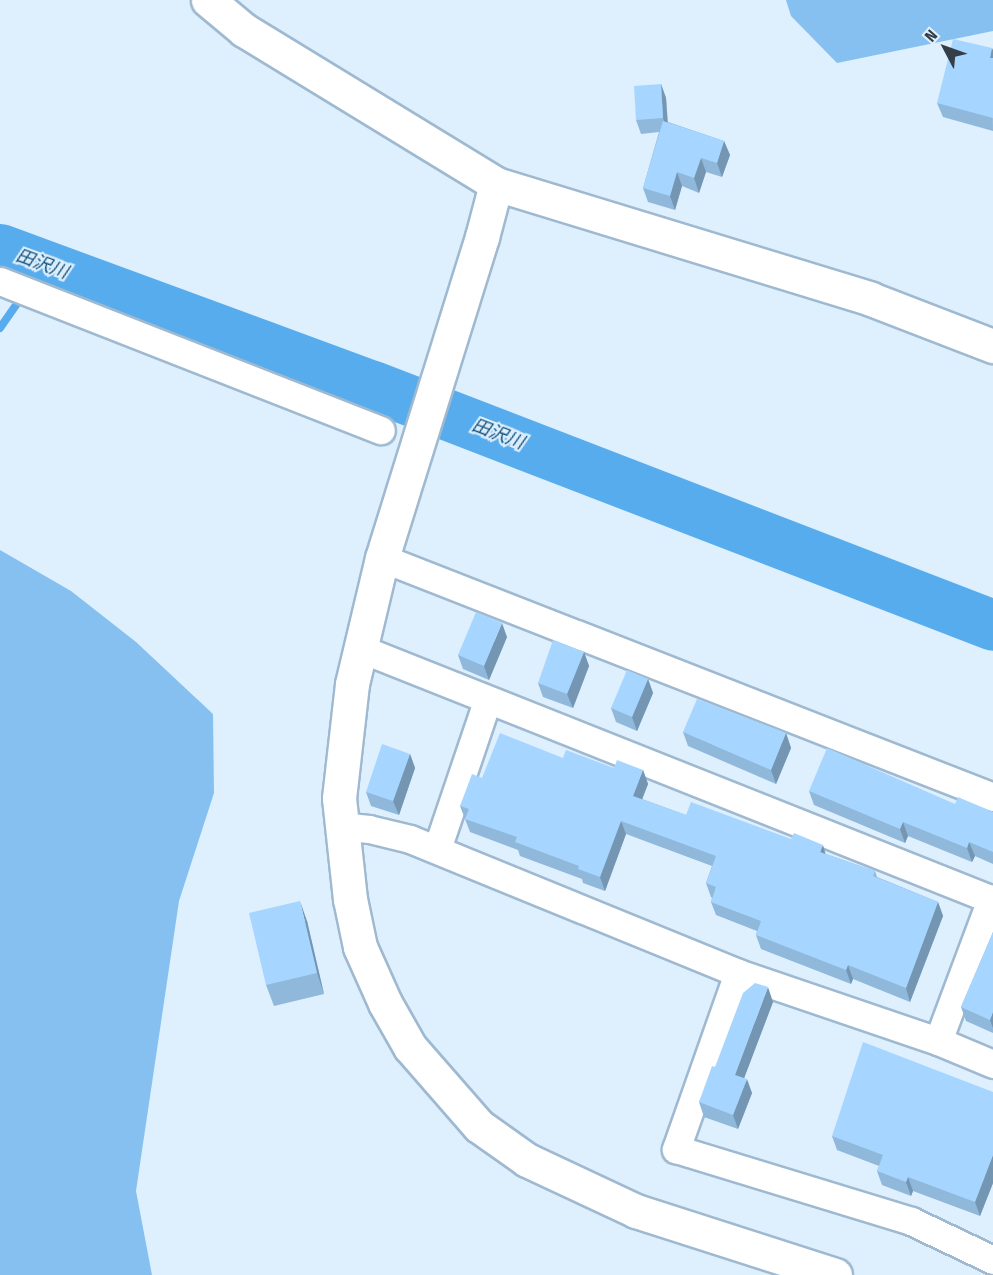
<!DOCTYPE html>
<meta charset="utf-8">
<style>
body{margin:0}
#map{position:relative;width:993px;height:1275px;overflow:hidden;background:#deeffe;font-family:"Fira Sans Condensed","Noto Sans JP",sans-serif}
div>[style]{position:absolute}
[style*='--x']{left:calc(var(--x)*1px);top:calc(var(--y)*1px);width:calc(var(--w)*1px);rotate:calc(var(--a)*1deg)}
.green>*{inset:0;background:#85c0f1}
.stream>*{height:8px;margin:-4px;padding:0 4px;transform-origin:4px;border-radius:4px;background:#57aced}
.river>*{height:51px;margin:-25.5px;padding:0 25.5px;transform-origin:25.5px;border-radius:25.5px;background:#57aced}
.roads{filter:drop-shadow(2px 0 #9eb9d0) drop-shadow(-2px 0 #9eb9d0) drop-shadow(0 2px #9eb9d0) drop-shadow(0 -2px #9eb9d0)}
.minor>*{height:27px;margin:-13.5px;padding:0 13.5px;transform-origin:13.5px;border-radius:13.5px;background:#fff}
.tertiary>*{height:33px;margin:-16.5px;padding:0 16.5px;transform-origin:16.5px;border-radius:16.5px;background:#fff}
.wall>*{inset:0;background:#8fb8db}
.shaded-wall>*{inset:0;background:#7496b2}
.building>*{inset:0;background:#a6d6ff}
span{translate:-50% -50%;white-space:nowrap;text-align:center;line-height:1.15;-webkit-text-stroke:4.5px #deeffe;paint-order:stroke}
.water-label{font-size:18px;color:#11507b;font-style:italic}
.north{position:absolute;left:915px;top:18px;width:60px;height:60px;-webkit-text-stroke:4px #deeffe;paint-order:stroke;rotate:311deg;font-size:16px;font-weight:700;line-height:24px;text-align:center;color:#333e48}
.north::after{content:'';display:block;margin:auto;width:21px;height:27px;background:#333e48;clip-path:polygon(50% 0,100% 100%,50% 72%,0 100%)}
</style>
<div id="map">
<div class="green">
<div style="clip-path:polygon(786px 0,993px 0,993px 31px,837px 63px,791px 16px)"></div>
<div style="clip-path:polygon(0 550px,71px 591px,136px 642px,213px 714px,214px 793px,179px 901px,136px 1191px,152px 1275px,0 1275px)"></div>
</div>
<div class="stream">
<div style="--x:0;--y:328;--w:77;--a:-55.1"></div>
</div>
<div class="river">
<div style="--x:0;--y:249;--w:397;--a:20.2"></div>
<div style="--x:373;--y:386;--w:664;--a:21.08"></div>
</div>
<div class="roads">
<div class="minor">
<div style="--x:0;--y:281;--w:409;--a:21.4"></div>
<div style="--x:382;--y:558;--w:656;--a:21.36"></div>
<div style="--x:359;--y:648;--w:682;--a:21.68"></div>
<div style="--x:340;--y:826;--w:29;--a:6"></div>
<div style="--x:369;--y:829;--w:42;--a:13.7"></div>
<div style="--x:410;--y:839;--w:354;--a:22.2"></div>
<div style="--x:738;--y:973;--w:211;--a:18.8"></div>
<div style="--x:938;--y:1041;--w:60;--a:22.7"></div>
<div style="--x:437;--y:849;--w:156;--a:-71.3"></div>
<div style="--x:738;--y:973;--w:187;--a:109.4"></div>
<div style="--x:676;--y:1149;--w:246;--a:17"></div>
<div style="--x:911;--y:1221;--w:91;--a:25.4"></div>
<div style="--x:938;--y:1041;--w:152;--a:-69.5"></div>
</div>
<div class="tertiary">
<div style="--x:208;--y:0;--w:47;--a:39.8"></div>
<div style="--x:244;--y:30;--w:295;--a:31.4"></div>
<div style="--x:496;--y:184;--w:392;--a:17"></div>
<div style="--x:871;--y:299;--w:131;--a:21.1"></div>
<div style="--x:496;--y:184;--w:55;--a:104.8"></div>
<div style="--x:482;--y:237;--w:336;--a:107.3"></div>
<div style="--x:382;--y:558;--w:130;--a:103.4"></div>
<div style="--x:352;--y:684;--w:115;--a:96.5"></div>
<div style="--x:339;--y:798;--w:102;--a:83.8"></div>
<div style="--x:350;--y:899;--w:49;--a:78.2"></div>
<div style="--x:360;--y:947;--w:61;--a:65.9"></div>
<div style="--x:385;--y:1003;--w:51;--a:60.4"></div>
<div style="--x:410;--y:1047;--w:105;--a:48.9"></div>
<div style="--x:479;--y:1126;--w:59;--a:35.3"></div>
<div style="--x:527;--y:1160;--w:120;--a:25.1"></div>
<div style="--x:636;--y:1211;--w:209;--a:17.8"></div>
</div>
</div>
<div class="wall">
<div style="clip-path:polygon(992px 48px,993px 131px,943px 117px,937px 103px)"></div>
<div style="clip-path:polygon(661px 84px,666px 98px,668px 122px,724px 141px,730px 155px,722px 177px,706px 172px,699px 193px,682px 186px,675px 210px,648px 202px,643px 188px,659px 132px,641px 134px,636px 120px)"></div>
<div style="clip-path:polygon(507px 637px,489px 680px,463px 669px,458px 655px)"></div>
<div style="clip-path:polygon(584px 652px,589px 666px,573px 708px,543px 697px,538px 683px)"></div>
<div style="clip-path:polygon(648px 679px,653px 693px,637px 731px,616px 722px,611px 708px)"></div>
<div style="clip-path:polygon(683px 732px,786px 733px,791px 748px,776px 784px,688px 746px)"></div>
<div style="clip-path:polygon(410px 754px,415px 768px,399px 815px,371px 806px,366px 792px)"></div>
<div style="clip-path:polygon(563px 758px,614px 768px,643px 770px,648px 784px,642px 799px,686px 815px,826px 854px,875px 871px,877px 877px,938px 902px,943px 916px,910px 1002px,853px 979px,851px 984px,761px 949px,756px 935px,757px 931px,716px 915px,711px 902px,712px 898px,711px 897px,706px 883px,712px 866px,626px 834px,605px 891px,583px 883px,582px 879px,520px 856px,518px 850px,470px 832px,460px 806px,482px 778px)"></div>
<div style="clip-path:polygon(809px 791px,955px 804px,993px 812px,993px 864px,975px 856px,972px 862px,908px 836px,905px 843px,814px 805px)"></div>
<div style="clip-path:polygon(307px 921px,324px 994px,274px 1006px,266px 985px)"></div>
<div style="clip-path:polygon(993px 932px,993px 1033px,966px 1021px,961px 1007px)"></div>
<div style="clip-path:polygon(773px 1002px,744px 1078px,752px 1093px,738px 1129px,704px 1117px,699px 1102px,715px 1067px)"></div>
<div style="clip-path:polygon(993px 1092px,993px 1183px,980px 1216px,913px 1191px,911px 1196px,882px 1185px,877px 1171px,879px 1166px,837px 1150px,832px 1136px)"></div>
</div>
<div class="shaded-wall">
<div style="clip-path:polygon(992px 48px,993px 50px,993px 66px,990px 58px)"></div>
<div style="clip-path:polygon(661px 84px,666px 98px,668px 132px,663px 118px)"></div>
<div style="clip-path:polygon(724px 141px,730px 155px,722px 177px,717px 163px)"></div>
<div style="clip-path:polygon(701px 158px,706px 172px,699px 193px,694px 178px)"></div>
<div style="clip-path:polygon(677px 172px,682px 186px,675px 210px,670px 196px)"></div>
<div style="clip-path:polygon(502px 623px,507px 637px,489px 680px,484px 666px)"></div>
<div style="clip-path:polygon(584px 652px,589px 666px,573px 708px,567px 694px)"></div>
<div style="clip-path:polygon(648px 679px,653px 693px,637px 731px,632px 717px)"></div>
<div style="clip-path:polygon(786px 733px,791px 748px,776px 784px,771px 770px)"></div>
<div style="clip-path:polygon(410px 754px,415px 768px,399px 815px,393px 801px)"></div>
<div style="clip-path:polygon(643px 770px,648px 784px,638px 810px,633px 796px)"></div>
<div style="clip-path:polygon(621px 821px,626px 834px,605px 891px,600px 877px)"></div>
<div style="clip-path:polygon(903px 822px,908px 836px,905px 843px,900px 829px)"></div>
<div style="clip-path:polygon(969px 842px,975px 856px,972px 862px,967px 848px)"></div>
<div style="clip-path:polygon(823px 845px,827px 859px,820px 852px)"></div>
<div style="clip-path:polygon(300px 901px,307px 921px,324px 994px,317px 973px)"></div>
<div style="clip-path:polygon(938px 902px,943px 916px,910px 1002px,906px 988px)"></div>
<div style="clip-path:polygon(848px 965px,853px 979px,851px 984px,846px 970px)"></div>
<div style="clip-path:polygon(768px 987px,773px 1002px,740px 1089px,735px 1075px)"></div>
<div style="clip-path:polygon(993px 1012px,993px 1028px,990px 1020px)"></div>
<div style="clip-path:polygon(747px 1079px,752px 1093px,738px 1129px,733px 1115px)"></div>
<div style="clip-path:polygon(993px 1155px,993px 1183px,980px 1216px,975px 1202px)"></div>
<div style="clip-path:polygon(908px 1177px,913px 1191px,911px 1196px,906px 1182px)"></div>
</div>
<div class="building">
<div style="clip-path:polygon(953px 39px,992px 48px,990px 58px,993px 58px,993px 118px,937px 103px)"></div>
<div style="clip-path:polygon(661px 84px,663px 118px,636px 120px,634px 86px)"></div>
<div style="clip-path:polygon(663px 121px,724px 141px,717px 163px,701px 158px,694px 178px,677px 172px,670px 196px,643px 188px)"></div>
<div style="clip-path:polygon(476px 612px,502px 623px,484px 666px,458px 655px)"></div>
<div style="clip-path:polygon(553px 640px,584px 652px,567px 694px,538px 683px)"></div>
<div style="clip-path:polygon(627px 670px,648px 679px,632px 717px,611px 708px)"></div>
<div style="clip-path:polygon(697px 699px,786px 733px,771px 770px,683px 732px)"></div>
<div style="clip-path:polygon(500px 733px,563px 758px,566px 750px,614px 768px,617px 760px,643px 770px,633px 796px,686px 815px,691px 802px,791px 839px,794px 833px,823px 845px,820px 852px,875px 871px,873px 876px,938px 902px,906px 988px,848px 965px,846px 970px,756px 935px,761px 921px,711px 902px,716px 887px,706px 883px,716px 856px,621px 821px,600px 877px,578px 869px,579px 866px,515px 842px,517px 837px,465px 819px,469px 809px,460px 806px,472px 774px,482px 778px)"></div>
<div style="clip-path:polygon(382px 744px,410px 754px,393px 801px,366px 792px)"></div>
<div style="clip-path:polygon(827px 748px,955px 804px,958px 797px,993px 812px,993px 852px,969px 842px,967px 848px,903px 822px,900px 829px,809px 791px)"></div>
<div style="clip-path:polygon(300px 901px,317px 973px,266px 985px,249px 913px)"></div>
<div style="clip-path:polygon(993px 932px,993px 1012px,990px 1020px,961px 1007px)"></div>
<div style="clip-path:polygon(755px 983px,768px 987px,735px 1075px,747px 1079px,733px 1115px,699px 1102px,712px 1066px,715px 1067px,743px 993px)"></div>
<div style="clip-path:polygon(863px 1042px,993px 1092px,993px 1155px,975px 1202px,908px 1177px,906px 1182px,877px 1171px,883px 1155px,832px 1136px)"></div>
</div>
<div class="water-label">
<span style="left:42px;top:264px;rotate:20deg">田沢川</span>
<span style="left:498px;top:434px;rotate:21deg">田沢川</span>
</div>
<div class="north">N</div>
</div>
